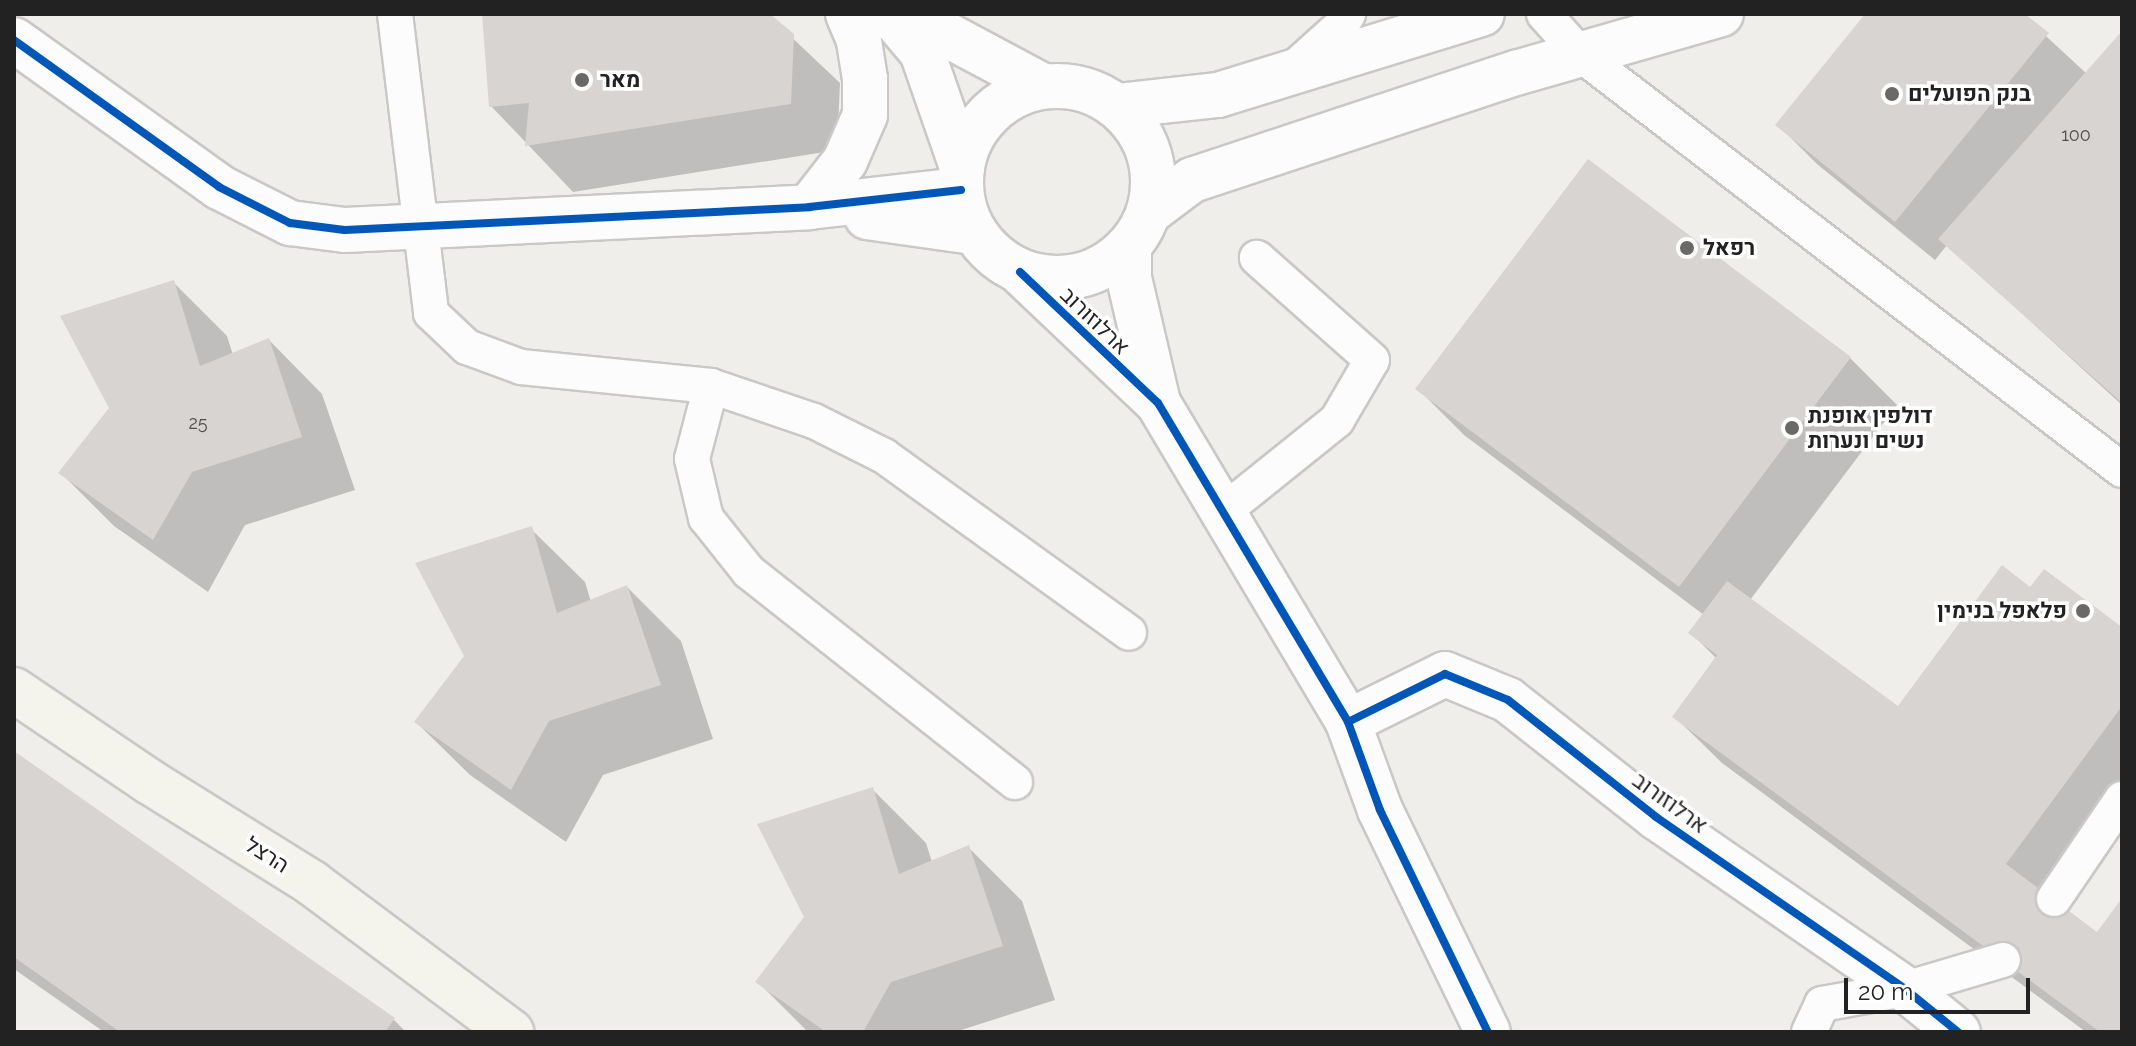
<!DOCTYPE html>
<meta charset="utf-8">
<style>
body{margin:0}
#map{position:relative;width:2136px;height:1046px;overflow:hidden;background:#f0eeeb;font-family:Raleway,Heebo,sans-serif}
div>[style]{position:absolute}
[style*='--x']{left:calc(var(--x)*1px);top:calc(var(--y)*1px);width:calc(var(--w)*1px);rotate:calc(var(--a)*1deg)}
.shadow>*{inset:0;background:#0003}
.building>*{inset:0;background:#d7d4d2}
.roads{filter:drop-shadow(2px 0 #c9c8c7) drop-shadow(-2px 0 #c9c8c7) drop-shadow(0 2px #c9c8c7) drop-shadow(0 -2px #c9c8c7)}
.lane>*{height:34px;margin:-17px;padding:0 17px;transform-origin:17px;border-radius:17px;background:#fdfcfc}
.street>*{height:44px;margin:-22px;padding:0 22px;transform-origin:22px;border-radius:22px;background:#fdfcfc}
.street>.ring{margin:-22px;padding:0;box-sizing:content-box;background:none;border:44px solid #fdfcfc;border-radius:50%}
.secondary>*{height:44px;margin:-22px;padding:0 22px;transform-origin:22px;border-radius:22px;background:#f4f4ed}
.cycleway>*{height:8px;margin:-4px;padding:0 4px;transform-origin:4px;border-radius:4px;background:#0057b8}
.dots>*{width:22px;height:22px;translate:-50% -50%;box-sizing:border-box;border:4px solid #fff;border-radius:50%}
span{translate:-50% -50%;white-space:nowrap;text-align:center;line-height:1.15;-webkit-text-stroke:7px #fff;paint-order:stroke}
.number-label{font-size:18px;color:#4f4e4e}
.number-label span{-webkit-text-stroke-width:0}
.poi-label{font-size:22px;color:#222;font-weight:700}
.left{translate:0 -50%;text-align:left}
.right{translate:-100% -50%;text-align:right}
.street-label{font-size:22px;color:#222}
.frame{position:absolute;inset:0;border:16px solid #222;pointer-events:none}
.scale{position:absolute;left:1844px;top:978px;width:186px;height:36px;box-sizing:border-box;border:4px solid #222;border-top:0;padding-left:10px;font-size:24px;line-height:28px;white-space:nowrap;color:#222;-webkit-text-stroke:6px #fff;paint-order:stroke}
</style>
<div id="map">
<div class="shadow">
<div style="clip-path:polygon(484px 14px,767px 14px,840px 83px,837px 150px,573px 192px,491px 106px)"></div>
<div style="clip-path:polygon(1867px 14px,2022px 14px,2087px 74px,2122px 34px,2122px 405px,1947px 245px,1935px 260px,1817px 164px,1778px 125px)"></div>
<div style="clip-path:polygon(1589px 161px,1850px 358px,1897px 405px,1750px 600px,1898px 709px,2031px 590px,2122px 629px,2122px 815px,2057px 904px,2098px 934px,2122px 902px,2122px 1032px,2086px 1032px,1722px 763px,1675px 717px,1717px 659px,1691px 633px,1704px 615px,1464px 435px,1418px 389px)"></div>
<div style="clip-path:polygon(173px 282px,227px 336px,233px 355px,269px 340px,322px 394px,355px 490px,245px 525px,208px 592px,114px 526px,61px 473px,111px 409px)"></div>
<div style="clip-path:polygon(531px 529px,585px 582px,591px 602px,627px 587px,681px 641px,713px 739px,603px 775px,566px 842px,470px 775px,416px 722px,466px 656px)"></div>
<div style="clip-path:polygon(14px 754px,394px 1020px,406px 1032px,104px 1032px,14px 969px)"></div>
<div style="clip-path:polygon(872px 789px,926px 843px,932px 862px,968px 847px,1022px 901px,1055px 1000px,955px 1032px,808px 1032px,758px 982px,807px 917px)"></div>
</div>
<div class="building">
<div style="clip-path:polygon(482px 14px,770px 14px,794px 34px,791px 104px,525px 146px,529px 103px,489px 107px)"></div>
<div style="clip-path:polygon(1865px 14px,2025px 14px,2049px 33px,1895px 222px,1775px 125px)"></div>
<div style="clip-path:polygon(2122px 31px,2122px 403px,1938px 239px)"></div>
<div style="clip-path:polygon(1588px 159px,1851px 357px,1679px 587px,1415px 389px)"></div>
<div style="clip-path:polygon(174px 280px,200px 366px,269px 338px,302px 437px,192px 472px,153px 540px,58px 473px,109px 408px,60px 316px)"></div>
<div style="clip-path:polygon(532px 526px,557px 613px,627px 585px,661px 685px,549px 721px,511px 790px,414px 722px,464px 656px,415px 563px)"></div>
<div style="clip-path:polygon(2002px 565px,2030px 587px,2044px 569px,2122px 627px,2122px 706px,2006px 864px,2097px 932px,2122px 898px,2122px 1032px,2100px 1032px,1672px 717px,1717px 655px,1688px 633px,1727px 581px,1898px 706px)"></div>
<div style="clip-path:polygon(14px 751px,395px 1018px,385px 1032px,120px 1032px,14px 957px)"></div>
<div style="clip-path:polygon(873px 787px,899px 874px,969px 845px,1003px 946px,891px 982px,863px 1032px,826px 1032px,755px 982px,804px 917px,757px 824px)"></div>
</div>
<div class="roads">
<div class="lane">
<div style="--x:395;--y:14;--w:301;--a:83.1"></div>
<div style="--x:431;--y:313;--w:50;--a:43.4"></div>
<div style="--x:467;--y:347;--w:58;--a:20.3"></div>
<div style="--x:521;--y:367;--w:191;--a:5.7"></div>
<div style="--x:711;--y:386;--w:109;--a:18.8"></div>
<div style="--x:814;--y:421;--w:78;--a:26.6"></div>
<div style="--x:884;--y:456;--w:302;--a:35.8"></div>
<div style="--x:1544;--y:14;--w:54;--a:48"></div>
<div style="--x:1580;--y:54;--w:683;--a:37.51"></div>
<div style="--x:1292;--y:70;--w:67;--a:-42"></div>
<div style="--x:1342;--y:25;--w:13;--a:-61"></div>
<div style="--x:711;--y:386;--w:75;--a:104.6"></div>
<div style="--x:692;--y:459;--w:61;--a:76.7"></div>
<div style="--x:706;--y:518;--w:69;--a:51.5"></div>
<div style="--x:749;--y:572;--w:339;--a:38.3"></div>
<div style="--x:1224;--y:511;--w:145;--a:-38.8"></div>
<div style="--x:1337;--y:420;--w:69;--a:-59.7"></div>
<div style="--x:1372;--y:360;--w:154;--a:-138.4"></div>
<div style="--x:2054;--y:899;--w:121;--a:-55.8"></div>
<div style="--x:1809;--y:1032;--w:31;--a:-65"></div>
<div style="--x:1822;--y:1004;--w:84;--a:-10.2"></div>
<div style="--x:1905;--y:989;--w:102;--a:-16.5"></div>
</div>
<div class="street">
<div style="--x:890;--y:14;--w:50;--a:49.9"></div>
<div style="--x:922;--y:52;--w:122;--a:70.8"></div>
<div style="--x:908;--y:14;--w:153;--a:28.1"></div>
<div style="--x:14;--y:40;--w:252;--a:35.6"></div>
<div style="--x:219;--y:187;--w:80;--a:26.9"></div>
<div style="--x:290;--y:223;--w:55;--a:7.3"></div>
<div style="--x:345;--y:230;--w:465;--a:-2.8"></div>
<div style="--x:809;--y:207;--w:153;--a:-6.4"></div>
<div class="ring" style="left:961px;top:86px;width:148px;height:148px"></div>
<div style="--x:1117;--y:106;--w:102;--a:-6.2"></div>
<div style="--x:1218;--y:95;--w:276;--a:-17.1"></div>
<div style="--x:809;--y:207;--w:58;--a:-52"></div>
<div style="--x:845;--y:161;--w:50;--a:-66.5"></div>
<div style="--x:865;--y:115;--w:36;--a:-90"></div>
<div style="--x:865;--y:79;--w:39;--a:-99"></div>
<div style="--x:859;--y:40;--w:28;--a:-113"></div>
<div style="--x:1149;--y:212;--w:54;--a:-36.7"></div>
<div style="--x:1192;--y:180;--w:344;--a:-18.3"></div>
<div style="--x:1519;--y:72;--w:210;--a:-16"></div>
<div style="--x:867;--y:217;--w:108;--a:8"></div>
<div style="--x:1129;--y:246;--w:32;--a:90"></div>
<div style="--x:1129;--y:278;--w:128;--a:76.9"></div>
<div style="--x:1020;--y:272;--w:190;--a:43.5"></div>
<div style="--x:1158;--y:403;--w:371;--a:59.2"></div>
<div style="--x:1348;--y:722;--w:94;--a:70"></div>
<div style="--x:1380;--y:810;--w:247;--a:64.1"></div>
<div style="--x:1348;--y:722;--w:108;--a:-26.3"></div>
<div style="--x:1445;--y:674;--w:68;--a:22.4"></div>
<div style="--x:1508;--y:700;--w:189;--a:38.3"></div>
<div style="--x:1656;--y:817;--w:303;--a:34.6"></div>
<div style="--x:1905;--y:989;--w:68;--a:39.1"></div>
</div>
<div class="secondary">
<div style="--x:14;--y:690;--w:164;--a:34.1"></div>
<div style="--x:150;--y:782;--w:191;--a:31.9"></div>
<div style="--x:312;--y:883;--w:249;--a:36.8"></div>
</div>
</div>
<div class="cycleway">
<div style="--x:14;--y:40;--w:252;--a:35.6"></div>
<div style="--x:219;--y:187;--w:80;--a:26.9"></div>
<div style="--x:290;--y:223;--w:55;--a:7.3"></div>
<div style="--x:345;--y:230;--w:465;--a:-2.8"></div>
<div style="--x:809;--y:207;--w:153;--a:-6.4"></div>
<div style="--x:1020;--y:272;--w:190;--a:43.5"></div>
<div style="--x:1158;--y:403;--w:371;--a:59.2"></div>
<div style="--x:1348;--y:722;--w:94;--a:70"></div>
<div style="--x:1380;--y:810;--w:247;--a:64.1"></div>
<div style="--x:1348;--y:722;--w:108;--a:-26.3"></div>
<div style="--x:1445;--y:674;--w:68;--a:22.4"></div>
<div style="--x:1508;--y:700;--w:189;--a:38.3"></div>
<div style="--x:1656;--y:817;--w:303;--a:34.6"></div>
<div style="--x:1905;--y:989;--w:68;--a:39.1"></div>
</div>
<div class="dots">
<div style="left:582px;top:80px;background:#6a6968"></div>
<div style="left:1892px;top:94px;background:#6a6968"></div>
<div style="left:1687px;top:248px;background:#6a6968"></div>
<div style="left:1792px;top:428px;background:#6a6968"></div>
<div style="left:2083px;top:611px;background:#6a6968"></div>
</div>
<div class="number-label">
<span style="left:2076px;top:135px">100</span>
<span style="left:198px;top:423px">25</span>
</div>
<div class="poi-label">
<span class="left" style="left:600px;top:80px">מאר</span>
<span class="left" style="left:1908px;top:94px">בנק הפועלים</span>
<span class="left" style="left:1703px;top:248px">רפאל</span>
<span class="left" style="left:1808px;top:428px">דולפין אופנת<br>נשים ונערות</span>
<span class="right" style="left:2067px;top:611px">פלאפל בנימין</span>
</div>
<div class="street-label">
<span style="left:1095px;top:321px;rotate:44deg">ארלוזורוב</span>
<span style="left:1670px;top:803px;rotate:36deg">ארלוזורוב</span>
<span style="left:267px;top:855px;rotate:32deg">הרצל</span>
</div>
<div class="frame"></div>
<div class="scale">20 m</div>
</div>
